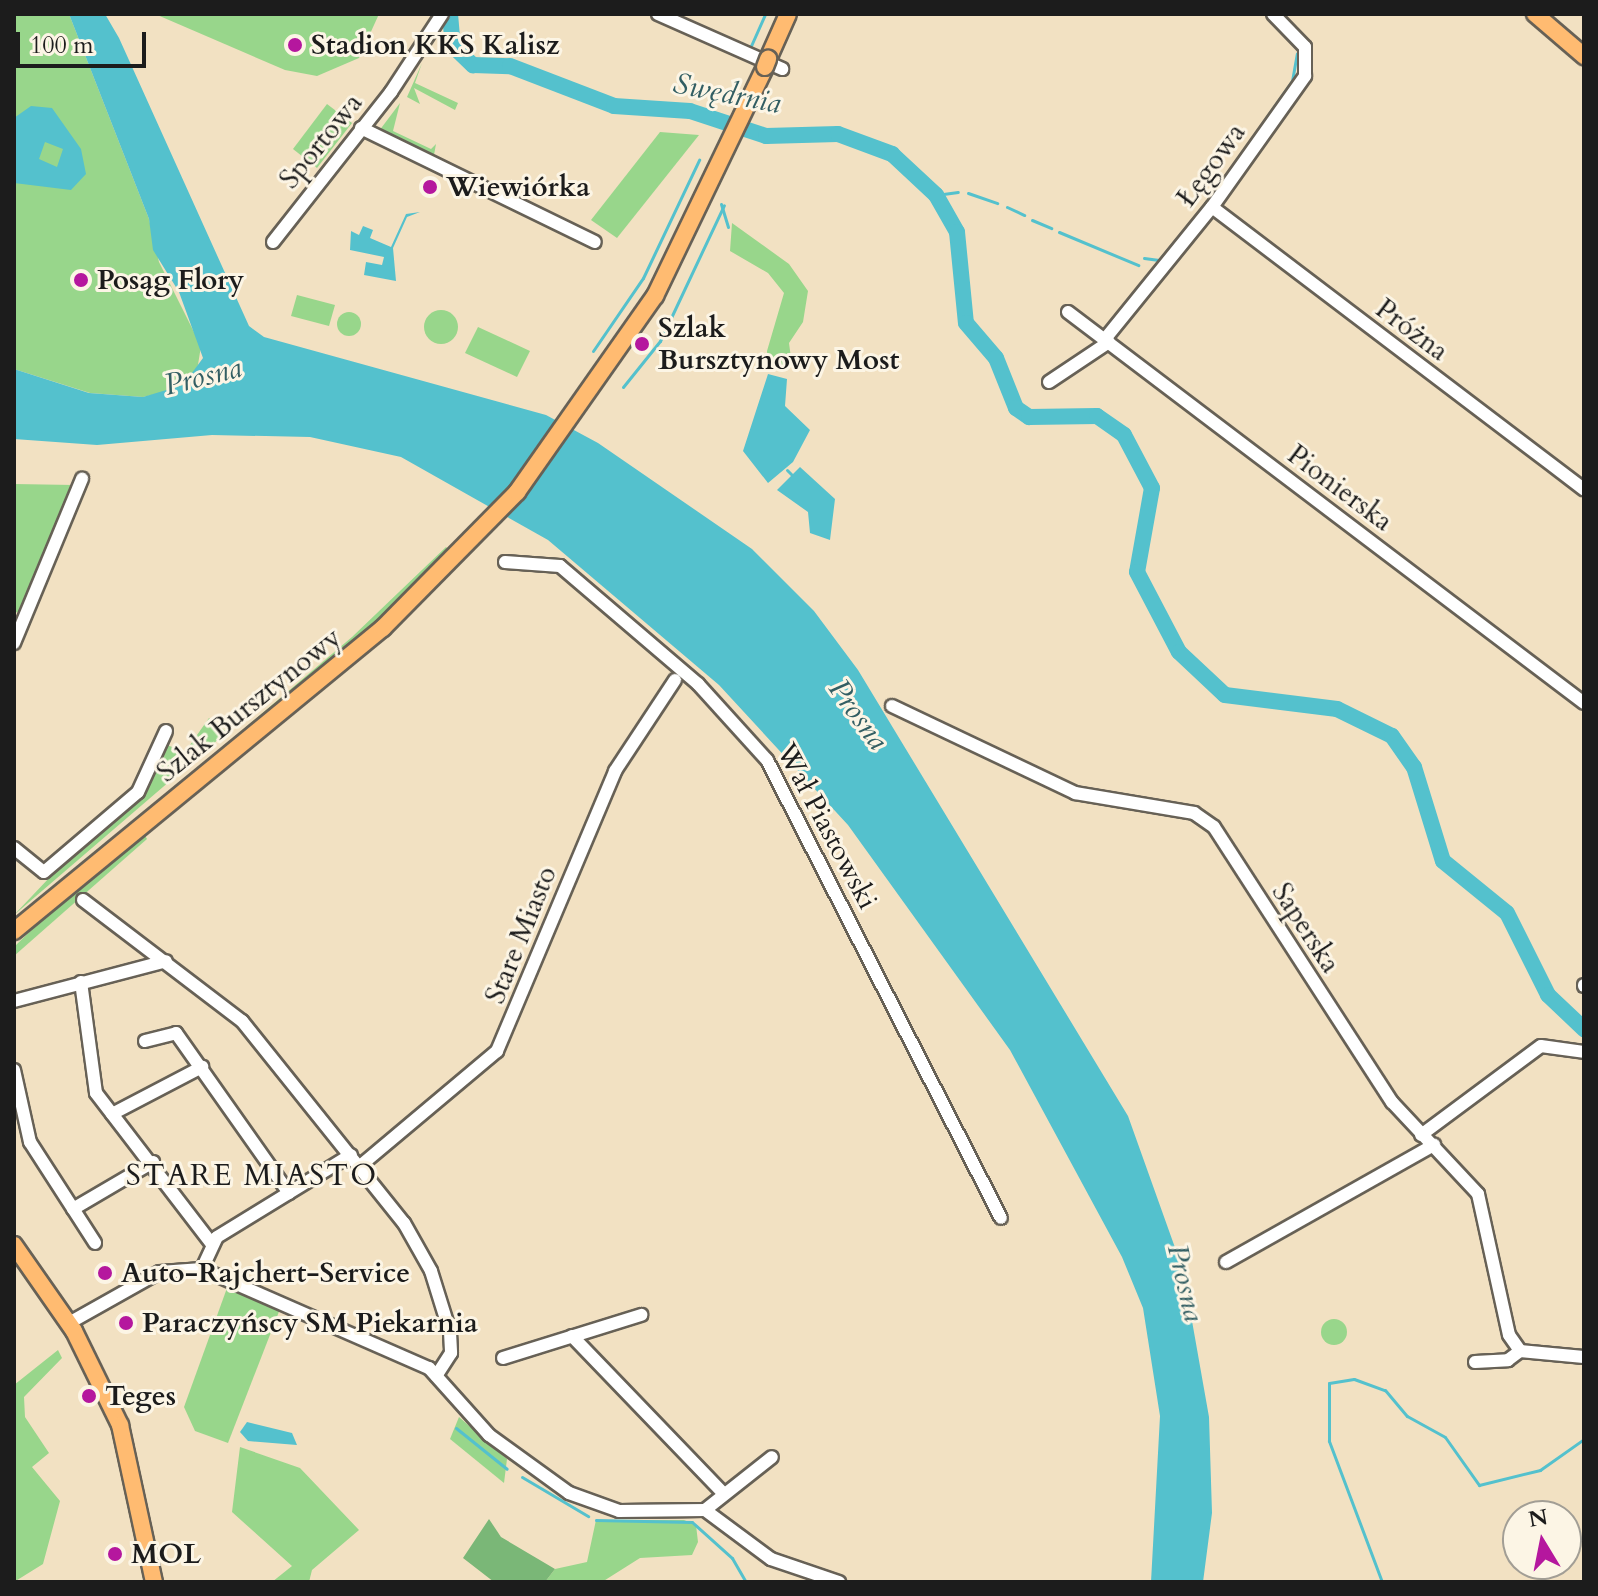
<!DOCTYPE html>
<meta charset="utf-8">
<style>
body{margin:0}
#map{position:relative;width:1598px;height:1596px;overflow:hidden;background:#f2e1c2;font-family:Cardo,serif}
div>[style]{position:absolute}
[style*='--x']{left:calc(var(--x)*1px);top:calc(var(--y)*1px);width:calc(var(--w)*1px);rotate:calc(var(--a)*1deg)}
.green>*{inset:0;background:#98d68b}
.round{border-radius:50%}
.forest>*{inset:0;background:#7ab777}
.water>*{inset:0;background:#54c1cd}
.stream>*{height:3px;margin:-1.5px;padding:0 1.5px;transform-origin:1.5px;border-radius:1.5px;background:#54c1cd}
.river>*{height:16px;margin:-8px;padding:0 8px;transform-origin:8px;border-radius:8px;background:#54c1cd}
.roads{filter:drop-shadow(2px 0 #676156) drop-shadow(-2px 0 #676156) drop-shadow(0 2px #676156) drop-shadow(0 -2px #676156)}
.minor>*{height:12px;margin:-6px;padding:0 6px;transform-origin:6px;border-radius:6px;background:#fff}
.major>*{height:16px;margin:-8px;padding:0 8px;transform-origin:8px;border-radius:8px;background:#ffbb71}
.bridges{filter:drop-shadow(2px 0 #676156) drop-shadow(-2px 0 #676156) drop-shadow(0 2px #676156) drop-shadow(0 -2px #676156)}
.major-bridge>*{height:16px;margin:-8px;padding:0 8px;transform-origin:8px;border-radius:8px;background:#ffbb71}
.dots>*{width:22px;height:22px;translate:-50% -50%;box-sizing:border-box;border:4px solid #fcf5e5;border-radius:50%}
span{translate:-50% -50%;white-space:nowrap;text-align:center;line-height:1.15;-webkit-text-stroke:6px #fcf5e5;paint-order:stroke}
.poi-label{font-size:28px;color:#1c1c1c;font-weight:700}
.left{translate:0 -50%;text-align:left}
.street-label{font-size:28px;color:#1c1c1c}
.water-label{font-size:30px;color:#325e63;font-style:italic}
.neighbourhood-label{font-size:30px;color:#1c1c1c;letter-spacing:2px}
.frame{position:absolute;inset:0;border:16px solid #1c1c1c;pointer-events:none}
.north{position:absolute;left:1502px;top:1500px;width:80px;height:80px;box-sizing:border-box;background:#fcf5e5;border:2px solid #a29e95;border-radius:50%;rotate:350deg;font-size:22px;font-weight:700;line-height:32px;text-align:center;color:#1c1c1c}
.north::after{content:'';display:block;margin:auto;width:28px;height:36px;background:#b5179e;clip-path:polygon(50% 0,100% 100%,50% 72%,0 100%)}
.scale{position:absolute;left:16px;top:32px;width:130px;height:36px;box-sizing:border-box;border:4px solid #1c1c1c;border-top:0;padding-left:10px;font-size:24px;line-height:28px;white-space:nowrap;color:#1c1c1c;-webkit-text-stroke:6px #fcf5e5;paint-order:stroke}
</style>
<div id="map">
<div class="green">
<div style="clip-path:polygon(14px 14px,69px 14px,149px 219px,159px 262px,201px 346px,197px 371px,174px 390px,143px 397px,90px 393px,14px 369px)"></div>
<div style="clip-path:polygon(155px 14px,379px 14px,359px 58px,317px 76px,285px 70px)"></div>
<div style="clip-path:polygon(422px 63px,415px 83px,458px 103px,455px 110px,414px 88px,420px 104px,407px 97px)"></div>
<div style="clip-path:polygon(400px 103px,393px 131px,431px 149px,436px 144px,434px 155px,379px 131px)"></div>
<div style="clip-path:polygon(327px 104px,352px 123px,317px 168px,293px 149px)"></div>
<div style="clip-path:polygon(660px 132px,699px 135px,617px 238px,591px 220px)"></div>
<div style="clip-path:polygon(732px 223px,789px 264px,808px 291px,803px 322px,789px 343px,791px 358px,778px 370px,768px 367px,767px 351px,784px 293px,768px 273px,730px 251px)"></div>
<div style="clip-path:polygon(297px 295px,335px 305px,329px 326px,291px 316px)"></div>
<div class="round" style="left:424px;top:310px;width:34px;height:34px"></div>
<div class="round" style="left:337px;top:312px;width:24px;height:24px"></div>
<div style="clip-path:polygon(478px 327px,530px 351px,517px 377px,465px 353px)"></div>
<div style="clip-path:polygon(14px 484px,74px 485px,24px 609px,15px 613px)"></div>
<div style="clip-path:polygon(446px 547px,451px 552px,404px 603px,14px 924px,352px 637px)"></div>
<div style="clip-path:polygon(209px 718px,227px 732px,14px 915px,86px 839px,140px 797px,167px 745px,185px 752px)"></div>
<div style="clip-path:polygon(143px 832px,147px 839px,14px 956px,14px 947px,64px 898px)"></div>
<div style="clip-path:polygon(227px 1288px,280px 1309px,228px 1443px,195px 1431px,184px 1407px)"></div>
<div class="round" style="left:1321px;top:1319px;width:26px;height:26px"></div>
<div style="clip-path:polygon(58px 1350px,62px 1358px,24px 1397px,25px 1417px,49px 1453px,32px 1467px,60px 1501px,43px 1564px,14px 1582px,14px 1385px)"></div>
<div style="clip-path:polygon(459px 1417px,507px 1459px,504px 1483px,450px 1439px)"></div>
<div style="clip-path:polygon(240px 1447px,300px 1468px,359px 1530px,312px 1570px,309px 1582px,272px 1582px,292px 1566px,232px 1512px)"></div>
<div style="clip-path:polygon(596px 1520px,684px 1520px,696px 1525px,698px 1542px,692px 1555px,640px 1558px,602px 1582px,545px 1582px,555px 1569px,587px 1562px)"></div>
</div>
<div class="forest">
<div style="clip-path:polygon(489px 1519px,501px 1537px,555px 1569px,545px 1582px,494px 1582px,463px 1558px)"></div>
</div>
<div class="water">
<div style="clip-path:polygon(69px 14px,105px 14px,119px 38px,249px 326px,264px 337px,546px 415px,598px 443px,752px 549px,814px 611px,858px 670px,1128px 1116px,1183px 1270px,1209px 1417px,1212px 1513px,1203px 1582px,1151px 1582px,1160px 1416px,1143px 1308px,1122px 1257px,1010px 1050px,848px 825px,719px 685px,548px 540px,401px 457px,310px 437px,212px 435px,97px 445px,14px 439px,14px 369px,89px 393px,143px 397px,183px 385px,203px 358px,179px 292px,153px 250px,149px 219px)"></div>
<div style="clip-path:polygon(evenodd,31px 106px,52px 108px,81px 149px,86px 174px,71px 190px,14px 183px,14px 118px,31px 106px,45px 142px,63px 149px,57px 167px,39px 159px,45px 142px)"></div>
<div style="clip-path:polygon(420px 212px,407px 217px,393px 248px,396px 281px,364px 275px,366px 262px,382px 265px,384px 257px,350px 250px,351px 231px,359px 235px,363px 226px,373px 230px,370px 238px,391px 247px,406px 214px)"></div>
<div style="clip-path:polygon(768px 374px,787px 379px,785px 406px,810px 430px,793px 462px,768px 483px,743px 451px)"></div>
<div style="clip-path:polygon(800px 467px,835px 499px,830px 540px,810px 533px,808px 512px,777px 490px)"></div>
<div style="clip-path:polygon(247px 1422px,292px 1433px,297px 1445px,248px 1441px,240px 1432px)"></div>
</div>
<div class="stream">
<div style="--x:750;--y:48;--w:37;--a:-66"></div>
<div style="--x:968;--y:193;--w:31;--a:19"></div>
<div style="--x:936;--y:195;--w:22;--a:-8"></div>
<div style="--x:721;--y:204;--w:24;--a:73"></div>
<div style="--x:1007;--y:207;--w:19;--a:25"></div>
<div style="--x:1032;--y:220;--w:21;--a:23"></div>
<div style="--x:1059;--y:232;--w:86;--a:22.7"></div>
<div style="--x:1144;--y:258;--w:15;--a:8"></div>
<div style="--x:1159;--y:260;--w:77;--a:-50.3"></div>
<div style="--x:1208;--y:201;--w:146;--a:-55"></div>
<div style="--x:1292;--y:81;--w:28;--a:-80"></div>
<div style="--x:593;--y:351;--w:88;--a:-55.6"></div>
<div style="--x:643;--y:278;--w:131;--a:-64.6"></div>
<div style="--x:623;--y:387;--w:59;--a:-51.2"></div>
<div style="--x:660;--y:341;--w:150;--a:-64.8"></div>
<div style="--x:787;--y:470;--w:6;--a:45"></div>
<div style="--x:456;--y:1428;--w:65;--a:38.8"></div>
<div style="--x:522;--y:1477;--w:77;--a:30.6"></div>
<div style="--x:596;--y:1520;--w:96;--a:1.2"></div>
<div style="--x:692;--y:1522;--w:54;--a:42"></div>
<div style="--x:732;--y:1558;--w:28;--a:60"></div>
<div style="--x:1382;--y:1582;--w:151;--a:-110.6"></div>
<div style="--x:1329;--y:1441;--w:58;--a:-90"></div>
<div style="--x:1329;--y:1383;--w:25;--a:-9"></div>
<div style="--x:1354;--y:1379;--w:33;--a:20"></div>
<div style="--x:1385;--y:1390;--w:34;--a:50"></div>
<div style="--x:1407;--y:1416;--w:43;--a:28.9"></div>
<div style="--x:1445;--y:1437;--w:59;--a:54.7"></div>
<div style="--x:1479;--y:1485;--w:63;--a:-13.8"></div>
<div style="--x:1540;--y:1470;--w:54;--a:-35.2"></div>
</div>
<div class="river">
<div style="--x:450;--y:14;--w:32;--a:85"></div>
<div style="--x:453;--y:46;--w:28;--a:44"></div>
<div style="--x:473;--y:65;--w:37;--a:2"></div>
<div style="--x:510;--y:66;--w:111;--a:21"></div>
<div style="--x:614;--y:106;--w:76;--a:3.8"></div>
<div style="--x:690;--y:111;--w:80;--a:18.2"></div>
<div style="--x:766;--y:136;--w:72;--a:-1.6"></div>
<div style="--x:838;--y:134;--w:58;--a:20.3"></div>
<div style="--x:892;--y:154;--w:60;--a:43"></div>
<div style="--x:936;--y:195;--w:43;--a:60.4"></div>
<div style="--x:957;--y:232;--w:91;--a:84.4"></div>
<div style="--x:966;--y:323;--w:46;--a:49.4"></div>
<div style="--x:996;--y:358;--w:54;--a:68.2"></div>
<div style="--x:1016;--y:408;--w:16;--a:35"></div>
<div style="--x:1029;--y:417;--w:68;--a:-0.8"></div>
<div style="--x:1097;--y:416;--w:33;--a:35"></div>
<div style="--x:1124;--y:435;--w:60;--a:62.2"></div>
<div style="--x:1152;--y:488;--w:85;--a:100.1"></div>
<div style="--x:1137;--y:572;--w:90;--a:62.3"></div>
<div style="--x:1179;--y:652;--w:63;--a:43.1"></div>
<div style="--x:1225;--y:695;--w:113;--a:7.1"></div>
<div style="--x:1337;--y:709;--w:61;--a:26.1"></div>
<div style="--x:1392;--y:736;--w:38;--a:55"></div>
<div style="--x:1414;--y:767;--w:98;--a:72.9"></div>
<div style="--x:1443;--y:861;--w:82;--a:39.1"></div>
<div style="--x:1507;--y:913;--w:92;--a:63.4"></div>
<div style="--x:1548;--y:995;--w:50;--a:43.4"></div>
</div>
<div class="roads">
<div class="minor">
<div style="--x:658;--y:14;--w:136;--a:23.9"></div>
<div style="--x:361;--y:128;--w:260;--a:26"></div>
<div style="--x:1212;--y:207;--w:467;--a:37.2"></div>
<div style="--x:273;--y:242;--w:191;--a:-51.8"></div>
<div style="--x:391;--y:92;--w:93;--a:-56.8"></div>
<div style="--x:1068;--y:312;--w:647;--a:37.15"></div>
<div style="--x:1105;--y:339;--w:170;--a:-51"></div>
<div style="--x:1212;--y:207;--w:161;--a:-54.6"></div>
<div style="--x:1305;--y:76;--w:29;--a:-90"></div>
<div style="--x:1305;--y:47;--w:46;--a:-134.1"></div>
<div style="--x:1049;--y:382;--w:72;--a:-33.7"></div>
<div style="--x:505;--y:562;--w:55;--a:4.2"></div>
<div style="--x:560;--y:566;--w:182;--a:40.5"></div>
<div style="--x:698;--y:684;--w:103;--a:47.8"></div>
<div style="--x:767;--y:760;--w:514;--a:62.94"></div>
<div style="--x:14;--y:643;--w:178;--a:-67.5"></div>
<div style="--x:892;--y:706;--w:203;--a:25.4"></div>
<div style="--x:1075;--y:793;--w:121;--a:9.5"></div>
<div style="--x:1194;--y:813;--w:24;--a:35"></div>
<div style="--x:1214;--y:827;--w:328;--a:57.1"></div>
<div style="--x:1392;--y:1102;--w:126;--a:46.9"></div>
<div style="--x:1478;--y:1194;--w:144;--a:77.6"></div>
<div style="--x:1509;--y:1335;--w:19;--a:55"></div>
<div style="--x:14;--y:848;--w:38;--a:39"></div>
<div style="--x:44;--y:872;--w:123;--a:-40.4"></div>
<div style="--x:138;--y:792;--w:67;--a:-65.3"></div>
<div style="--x:83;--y:900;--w:200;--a:37.3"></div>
<div style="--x:242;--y:1021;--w:259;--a:51.3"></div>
<div style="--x:404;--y:1223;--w:55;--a:60.6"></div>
<div style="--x:431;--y:1271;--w:64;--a:72.7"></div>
<div style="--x:450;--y:1332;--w:21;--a:87"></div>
<div style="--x:451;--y:1353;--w:27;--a:123"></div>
<div style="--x:81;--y:982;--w:112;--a:82.3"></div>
<div style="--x:96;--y:1093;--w:190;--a:52.5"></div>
<div style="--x:1584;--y:985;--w:1;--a:90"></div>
<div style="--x:14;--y:1001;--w:157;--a:-14.7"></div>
<div style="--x:145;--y:1041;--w:32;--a:-14"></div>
<div style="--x:176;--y:1033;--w:196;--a:54.8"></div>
<div style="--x:14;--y:1070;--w:74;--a:77.5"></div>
<div style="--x:30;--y:1142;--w:120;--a:57.2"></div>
<div style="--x:112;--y:1114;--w:102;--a:-27.6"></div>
<div style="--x:1421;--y:1135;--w:149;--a:-36.6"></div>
<div style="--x:1541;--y:1046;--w:43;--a:7.9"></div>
<div style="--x:360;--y:1166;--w:179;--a:-40"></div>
<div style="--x:497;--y:1051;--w:304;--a:-67.1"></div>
<div style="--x:615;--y:771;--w:109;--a:-56.6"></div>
<div style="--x:73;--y:1209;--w:93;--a:-30.4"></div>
<div style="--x:1226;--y:1262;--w:239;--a:-29.4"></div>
<div style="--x:202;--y:1269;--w:35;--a:-65"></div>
<div style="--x:217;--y:1237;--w:157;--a:-31.5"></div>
<div style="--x:69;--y:1323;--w:104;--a:-29.3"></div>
<div style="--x:160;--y:1272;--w:42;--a:-4.1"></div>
<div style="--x:202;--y:1269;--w:248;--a:23.6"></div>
<div style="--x:429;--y:1368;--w:90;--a:48.2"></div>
<div style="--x:489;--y:1435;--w:99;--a:35.9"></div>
<div style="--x:569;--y:1493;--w:53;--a:19.8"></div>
<div style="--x:619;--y:1511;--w:86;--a:-0.7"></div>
<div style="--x:705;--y:1510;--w:82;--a:36.6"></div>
<div style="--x:771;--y:1559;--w:72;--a:18.7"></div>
<div style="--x:572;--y:1336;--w:218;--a:46.1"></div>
<div style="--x:503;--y:1358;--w:145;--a:-17.3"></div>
<div style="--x:1475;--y:1362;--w:33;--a:-3"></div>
<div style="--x:1508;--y:1360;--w:15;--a:-37"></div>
<div style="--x:1520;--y:1351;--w:64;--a:5.4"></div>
<div style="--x:705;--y:1510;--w:85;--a:-38.3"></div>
</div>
<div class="major">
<div style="--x:1535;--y:14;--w:65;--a:40.6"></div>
<div style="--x:768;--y:59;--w:49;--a:-66"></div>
<div style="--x:14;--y:931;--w:477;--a:-39.4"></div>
<div style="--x:383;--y:628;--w:191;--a:-45.4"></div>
<div style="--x:517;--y:492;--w:240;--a:-54.9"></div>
<div style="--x:655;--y:296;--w:254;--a:-64.3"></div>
<div style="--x:14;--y:1245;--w:105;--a:55.1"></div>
<div style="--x:74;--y:1331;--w:105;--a:63.9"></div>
<div style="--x:120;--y:1425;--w:161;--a:77.8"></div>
</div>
</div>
<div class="bridges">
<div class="major-bridge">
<div style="--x:765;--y:67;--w:9;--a:-69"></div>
</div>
</div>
<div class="dots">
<div style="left:295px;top:45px;background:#b5179e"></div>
<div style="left:430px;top:187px;background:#b5179e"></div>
<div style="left:81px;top:280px;background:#b5179e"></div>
<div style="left:642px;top:344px;background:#b5179e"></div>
<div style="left:105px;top:1273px;background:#b5179e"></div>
<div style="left:126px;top:1323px;background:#b5179e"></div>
<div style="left:89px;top:1396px;background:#b5179e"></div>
<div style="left:115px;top:1554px;background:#b5179e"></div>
</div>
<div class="poi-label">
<span class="left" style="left:311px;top:45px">Stadion KKS Kalisz</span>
<span class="left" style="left:446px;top:187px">Wiewiórka</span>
<span class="left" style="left:97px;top:280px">Posąg Flory</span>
<span class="left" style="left:658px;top:344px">Szlak<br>Bursztynowy Most</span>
<span class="left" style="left:121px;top:1273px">Auto-Rajchert-Service</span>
<span class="left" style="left:142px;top:1323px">Paraczyńscy SM Piekarnia</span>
<span class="left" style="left:105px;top:1396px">Teges</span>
<span class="left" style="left:131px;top:1554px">MOL</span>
</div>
<div class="street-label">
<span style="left:321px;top:141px;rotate:-51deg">Sportowa</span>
<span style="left:1211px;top:165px;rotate:-54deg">Łęgowa</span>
<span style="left:1412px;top:330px;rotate:37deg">Próżna</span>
<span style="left:1340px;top:488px;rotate:37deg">Pionierska</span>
<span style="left:249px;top:705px;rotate:-39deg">Szlak Bursztynowy</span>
<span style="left:827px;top:826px;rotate:62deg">Wał Piastowski</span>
<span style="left:1306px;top:928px;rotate:57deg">Saperska</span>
<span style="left:521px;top:935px;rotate:-68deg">Stare Miasto</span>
</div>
<div class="water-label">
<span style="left:727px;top:94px;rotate:11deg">Swędrnia</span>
<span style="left:203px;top:377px;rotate:-14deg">Prosna</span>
<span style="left:858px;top:715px;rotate:54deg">Prosna</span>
<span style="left:1185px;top:1283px;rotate:77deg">Prosna</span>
</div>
<div class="neighbourhood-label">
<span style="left:252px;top:1176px">STARE MIASTO</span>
</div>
<div class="frame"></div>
<div class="north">N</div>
<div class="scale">100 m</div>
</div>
